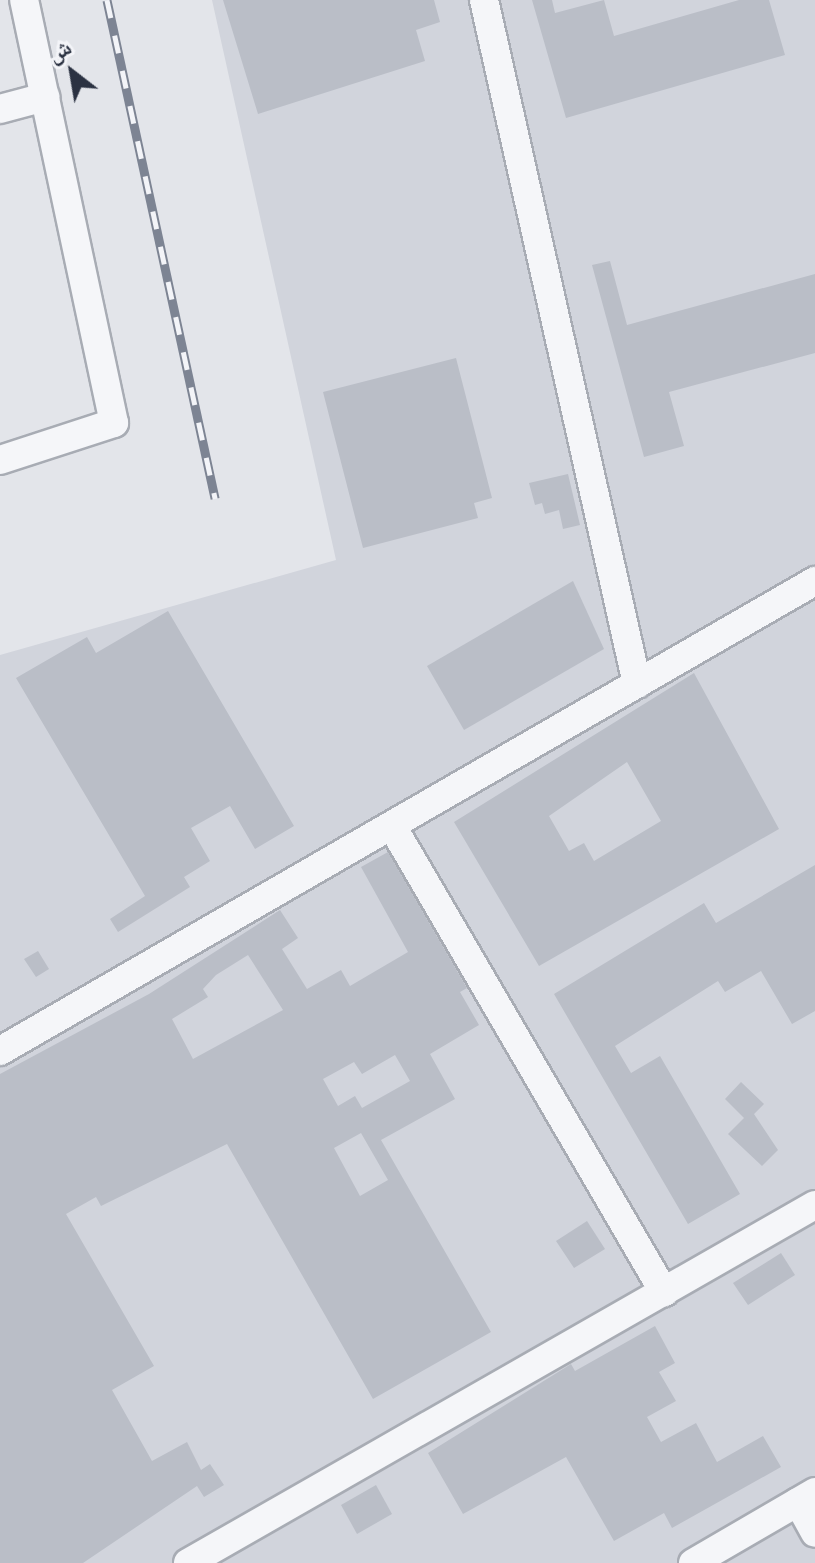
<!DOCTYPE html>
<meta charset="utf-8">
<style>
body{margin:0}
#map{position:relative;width:815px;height:1563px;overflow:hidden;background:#e3e5ea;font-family:"Fira Sans","Noto Naskh Arabic",sans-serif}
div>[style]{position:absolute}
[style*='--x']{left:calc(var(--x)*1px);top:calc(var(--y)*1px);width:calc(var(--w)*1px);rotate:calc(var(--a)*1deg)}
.built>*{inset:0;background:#d1d4dc}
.building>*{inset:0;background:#babec7}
.roads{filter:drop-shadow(2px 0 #a8acb4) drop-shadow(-2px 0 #a8acb4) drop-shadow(0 2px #a8acb4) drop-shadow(0 -2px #a8acb4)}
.minor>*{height:28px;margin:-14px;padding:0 14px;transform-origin:14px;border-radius:14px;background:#f5f6f9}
.rail>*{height:9px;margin-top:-4.5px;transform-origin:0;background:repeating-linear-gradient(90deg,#f3f4f8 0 18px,#7d8493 0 36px);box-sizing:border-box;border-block:2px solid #7d8493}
span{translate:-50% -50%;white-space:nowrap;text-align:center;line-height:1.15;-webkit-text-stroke:6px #f3f4f8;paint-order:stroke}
.north{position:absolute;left:32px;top:32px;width:80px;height:80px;-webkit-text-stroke:6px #f3f4f8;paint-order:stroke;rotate:329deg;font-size:22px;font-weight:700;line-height:32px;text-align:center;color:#2b3242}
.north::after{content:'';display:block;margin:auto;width:28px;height:36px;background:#2b3242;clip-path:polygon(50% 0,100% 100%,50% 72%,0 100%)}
</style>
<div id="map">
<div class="built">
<div style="clip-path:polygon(212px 0,815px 0,815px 1563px,0 1563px,0 655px,336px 560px)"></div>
</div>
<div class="building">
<div style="clip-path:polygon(223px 0,434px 0,440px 22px,416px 30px,425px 61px,258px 114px)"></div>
<div style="clip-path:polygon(532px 0,552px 0,555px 13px,604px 0,614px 36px,739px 0,769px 0,785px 55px,566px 118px)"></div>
<div style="clip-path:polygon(610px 261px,627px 325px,815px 274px,815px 353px,669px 392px,684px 446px,644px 457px,592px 265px)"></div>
<div style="clip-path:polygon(456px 358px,492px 498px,474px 503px,478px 518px,363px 548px,323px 392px)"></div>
<div style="clip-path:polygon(568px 474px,580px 525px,563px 529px,559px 510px,545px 514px,542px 503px,535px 505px,529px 483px)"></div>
<div style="clip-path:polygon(573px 581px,604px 649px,464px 730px,427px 666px)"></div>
<div style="clip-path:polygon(168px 611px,294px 826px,255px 849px,230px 806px,191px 828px,210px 861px,184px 877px,190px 887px,118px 932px,110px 919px,145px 896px,16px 678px,87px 637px,96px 653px)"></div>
<div style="clip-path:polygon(evenodd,694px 673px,779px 829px,539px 966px,454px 822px,694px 673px,627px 762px,661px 821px,594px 861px,584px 843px,569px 851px,549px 816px,627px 762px)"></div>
<div style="clip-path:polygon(evenodd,388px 852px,467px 988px,460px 992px,479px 1025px,430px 1054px,455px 1099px,381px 1140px,491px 1332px,373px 1399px,227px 1144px,101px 1206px,96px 1197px,66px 1214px,154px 1366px,112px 1390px,152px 1461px,187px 1442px,201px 1470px,210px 1464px,224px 1485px,204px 1497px,197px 1486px,83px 1563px,0 1563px,0 1074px,149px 994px,280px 910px,298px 938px,282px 949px,307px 989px,341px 970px,350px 986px,408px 952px,361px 867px,388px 852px,248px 955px,283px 1010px,193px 1059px,172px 1019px,208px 997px,203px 989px,216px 975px,248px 955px,388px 852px,395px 1055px,410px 1081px,362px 1108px,355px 1096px,338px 1106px,323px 1079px,354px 1062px,362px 1074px,395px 1055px,388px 852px,361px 1133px,388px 1180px,360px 1196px,334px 1148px,361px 1133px)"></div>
<div style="clip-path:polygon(815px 865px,815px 1011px,792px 1024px,761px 971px,725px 992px,718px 981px,615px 1046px,631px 1073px,660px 1056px,740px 1194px,688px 1224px,554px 994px,704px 903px,716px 923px)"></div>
<div style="clip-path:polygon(38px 951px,49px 969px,36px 977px,24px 959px)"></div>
<div style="clip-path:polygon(741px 1082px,764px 1104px,754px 1114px,778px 1150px,762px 1166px,728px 1134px,744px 1118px,725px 1099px)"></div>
<div style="clip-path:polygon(587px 1221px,605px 1249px,574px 1268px,556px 1241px)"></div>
<div style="clip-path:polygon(781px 1253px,795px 1275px,748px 1305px,733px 1283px)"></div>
<div style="clip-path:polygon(655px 1326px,675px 1363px,659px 1372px,676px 1401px,647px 1417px,661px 1442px,696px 1423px,717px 1462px,763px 1436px,781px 1467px,672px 1528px,664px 1513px,614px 1541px,566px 1457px,463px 1514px,428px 1453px,571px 1364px,575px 1371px)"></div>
<div style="clip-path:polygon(376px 1485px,392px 1514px,357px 1534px,341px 1505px)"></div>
</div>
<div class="roads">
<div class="minor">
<div style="--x:484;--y:0;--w:701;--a:77.39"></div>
<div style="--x:0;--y:109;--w:47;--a:-14.9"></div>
<div style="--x:0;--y:460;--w:120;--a:-18"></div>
<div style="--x:114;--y:423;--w:432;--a:-102"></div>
<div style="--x:392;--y:826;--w:540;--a:59.73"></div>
<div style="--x:0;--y:1051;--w:941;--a:-29.97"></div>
<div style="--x:798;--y:1502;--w:35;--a:61"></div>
<div style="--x:188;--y:1563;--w:722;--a:-29.73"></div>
<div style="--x:693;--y:1563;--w:141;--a:-30.2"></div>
</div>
</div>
<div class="rail">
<div style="--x:107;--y:0;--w:510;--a:77.76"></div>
</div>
<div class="north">ش</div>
</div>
